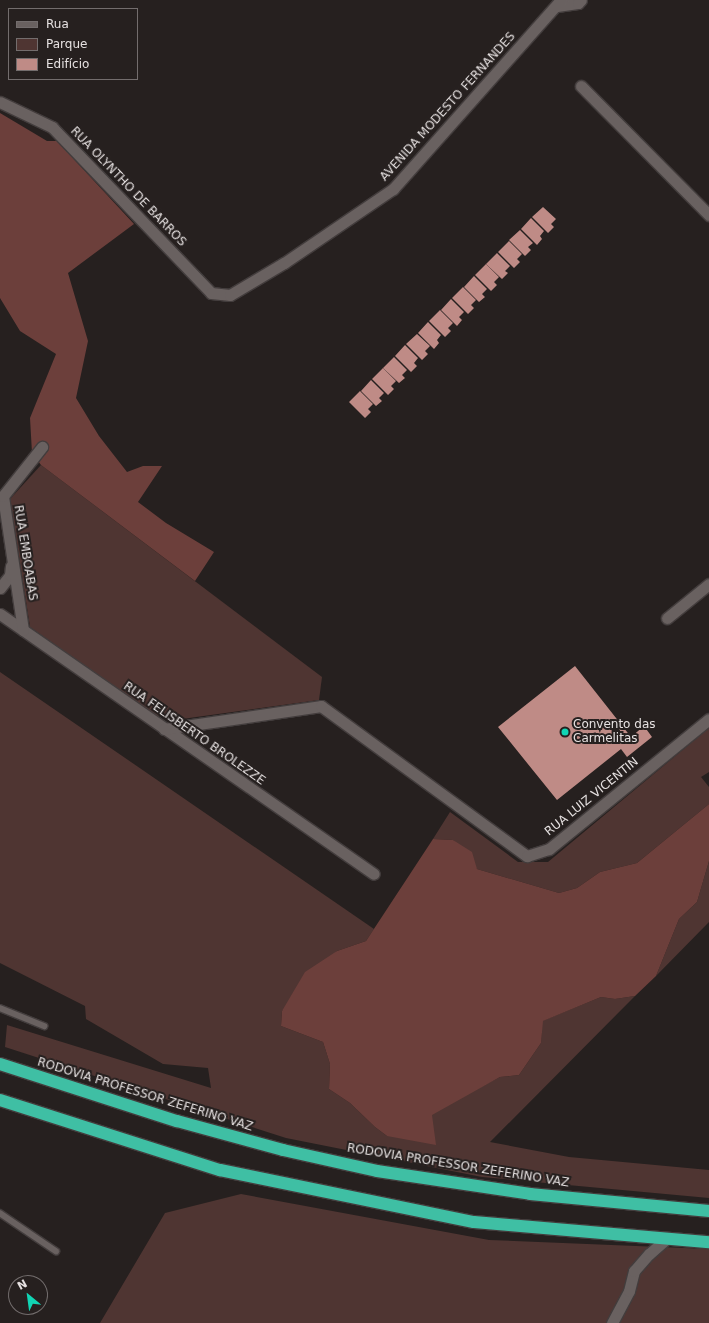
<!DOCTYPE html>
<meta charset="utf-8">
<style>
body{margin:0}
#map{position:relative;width:709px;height:1323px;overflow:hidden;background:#26201f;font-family:"DejaVu Sans",sans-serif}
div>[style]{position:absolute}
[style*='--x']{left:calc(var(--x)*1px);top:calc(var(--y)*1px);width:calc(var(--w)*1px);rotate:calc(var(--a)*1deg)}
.green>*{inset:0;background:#4f3532}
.forest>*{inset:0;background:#6c3f3b}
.building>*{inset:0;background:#bf8b86}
.roads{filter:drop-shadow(1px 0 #433d3d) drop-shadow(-1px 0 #433d3d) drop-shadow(0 1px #433d3d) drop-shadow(0 -1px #433d3d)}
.service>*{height:5.5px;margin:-2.75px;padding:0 2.75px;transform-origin:2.75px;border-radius:2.75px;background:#696160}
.minor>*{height:11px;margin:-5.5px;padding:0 5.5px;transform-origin:5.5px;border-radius:5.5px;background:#696160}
.motorway>*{height:12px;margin:-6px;padding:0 6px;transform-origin:6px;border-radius:6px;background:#3fbfa4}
.dots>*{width:11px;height:11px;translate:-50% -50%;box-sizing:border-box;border:2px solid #26201f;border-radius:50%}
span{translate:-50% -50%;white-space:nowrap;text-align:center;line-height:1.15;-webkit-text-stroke:4px #26201f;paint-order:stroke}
.street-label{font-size:12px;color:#e6e1e1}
.poi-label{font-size:12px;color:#e6e1e1}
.left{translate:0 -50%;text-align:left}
.legend{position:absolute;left:8px;top:8px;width:130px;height:72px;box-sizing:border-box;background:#26201f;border:1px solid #736d6d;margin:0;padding:5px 7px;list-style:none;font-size:12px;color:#e6e1e1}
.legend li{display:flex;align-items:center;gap:8px;height:20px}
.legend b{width:20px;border:1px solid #736d6d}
.north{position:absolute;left:8px;top:1275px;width:40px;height:40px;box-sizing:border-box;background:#26201f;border:1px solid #736d6d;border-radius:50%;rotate:331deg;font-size:11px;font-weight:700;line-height:16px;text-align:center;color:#e6e1e1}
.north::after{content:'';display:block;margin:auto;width:14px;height:18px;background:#11d5b4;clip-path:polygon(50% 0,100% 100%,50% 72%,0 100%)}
</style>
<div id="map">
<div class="green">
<div style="clip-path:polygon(41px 465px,322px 677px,319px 700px,182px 719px,154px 715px,30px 627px,10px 499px)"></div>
<div style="clip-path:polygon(0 672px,374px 929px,366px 941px,337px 951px,282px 1011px,281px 1026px,323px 1042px,330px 1064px,329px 1089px,350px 1103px,375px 1127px,387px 1136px,500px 1077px,519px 1075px,541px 1043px,542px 1021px,601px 997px,615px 999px,635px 996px,490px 1142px,569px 1157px,709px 1170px,709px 1198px,482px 1177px,286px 1138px,5px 1047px,7px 1025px,211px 1088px,208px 1068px,163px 1064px,86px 1019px,85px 1006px,0 963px)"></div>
<div style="clip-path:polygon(709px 728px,709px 772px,701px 777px,709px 787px,709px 804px,637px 863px,600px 872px,577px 888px,559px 893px,477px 869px,453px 840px,433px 839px,450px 812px,518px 862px,548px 862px)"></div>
<div style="clip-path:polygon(709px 861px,709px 922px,656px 976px,679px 919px,697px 902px)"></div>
<div style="clip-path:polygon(241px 1194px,489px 1240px,709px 1249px,709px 1323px,100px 1323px,165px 1213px)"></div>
</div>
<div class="forest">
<div style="clip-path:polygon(0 113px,47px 141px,57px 141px,134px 224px,68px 273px,88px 341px,76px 398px,99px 436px,127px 472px,143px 466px,162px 466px,138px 502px,166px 523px,214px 552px,195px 581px,41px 465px,32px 453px,30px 418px,56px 354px,20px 331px,0 298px)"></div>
<div style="clip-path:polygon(709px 804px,709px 861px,697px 902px,679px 919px,656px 976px,635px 996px,615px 999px,601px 997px,543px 1021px,541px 1043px,519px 1075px,500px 1077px,432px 1115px,436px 1145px,387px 1136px,375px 1127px,350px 1103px,329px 1089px,330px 1064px,323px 1042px,281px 1026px,282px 1011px,305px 972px,337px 951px,366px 941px,433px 839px,453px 840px,472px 852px,477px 869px,559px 893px,577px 888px,600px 872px,637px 863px)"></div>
</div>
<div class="building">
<div style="clip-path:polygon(543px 207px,556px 219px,551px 224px,554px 227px,548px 233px,532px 217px)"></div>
<div style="clip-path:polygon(531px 218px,544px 231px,540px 236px,542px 239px,537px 245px,521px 229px)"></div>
<div style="clip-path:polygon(520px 230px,533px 243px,528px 247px,531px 250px,525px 256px,509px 240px)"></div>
<div style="clip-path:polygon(509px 241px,522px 254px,517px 259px,520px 262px,514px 268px,498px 252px)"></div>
<div style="clip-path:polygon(497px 253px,510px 266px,505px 271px,508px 273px,502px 279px,486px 264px)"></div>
<div style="clip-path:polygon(486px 264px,499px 277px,494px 282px,497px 285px,491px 291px,475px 275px)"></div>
<div style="clip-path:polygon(474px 276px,487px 289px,482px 294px,485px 297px,479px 302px,464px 287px)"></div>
<div style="clip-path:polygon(463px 287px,476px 300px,471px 305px,474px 308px,468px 314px,452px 298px)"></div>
<div style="clip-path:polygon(451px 299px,464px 312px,459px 317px,462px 320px,457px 326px,441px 310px)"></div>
<div style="clip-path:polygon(440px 310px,453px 323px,448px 328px,451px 331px,445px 337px,429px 321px)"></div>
<div style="clip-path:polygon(428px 322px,441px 335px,437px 340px,439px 343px,434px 349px,418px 333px)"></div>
<div style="clip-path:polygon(417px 334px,430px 346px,425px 351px,428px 354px,422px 360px,406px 344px)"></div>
<div style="clip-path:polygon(405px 345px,418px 358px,414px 363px,417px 366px,411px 372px,395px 356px)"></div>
<div style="clip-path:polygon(394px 357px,407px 370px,402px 375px,405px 378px,399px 383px,383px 368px)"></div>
<div style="clip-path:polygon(383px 368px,396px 381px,391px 386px,394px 389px,388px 395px,372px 379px)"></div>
<div style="clip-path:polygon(371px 380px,384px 393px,379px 398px,382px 401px,376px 406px,361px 391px)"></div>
<div style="clip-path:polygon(360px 391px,373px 404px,368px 409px,371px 412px,365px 418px,349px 402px)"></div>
<div style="clip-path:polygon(575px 666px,631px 737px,644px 726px,652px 737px,627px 757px,621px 749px,557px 800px,498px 727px)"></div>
</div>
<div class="roads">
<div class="service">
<div style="--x:0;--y:1008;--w:48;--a:22.2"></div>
<div style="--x:0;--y:1213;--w:68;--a:34.2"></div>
</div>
<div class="minor">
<div style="--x:557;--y:6;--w:21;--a:-8"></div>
<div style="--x:578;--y:3;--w:4;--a:-45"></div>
<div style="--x:581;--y:86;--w:182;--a:45.2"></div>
<div style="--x:0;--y:102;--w:58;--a:25.7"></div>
<div style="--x:52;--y:127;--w:230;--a:46.2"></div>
<div style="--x:211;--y:293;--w:19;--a:6"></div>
<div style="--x:230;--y:295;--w:63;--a:-30.7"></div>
<div style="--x:284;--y:263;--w:132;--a:-34.2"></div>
<div style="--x:393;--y:189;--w:253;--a:-48.4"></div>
<div style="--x:0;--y:588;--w:16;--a:-52"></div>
<div style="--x:10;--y:575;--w:9;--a:-84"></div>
<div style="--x:0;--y:614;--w:455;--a:34.8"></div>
<div style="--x:667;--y:618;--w:54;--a:-39"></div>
<div style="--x:23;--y:630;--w:135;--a:-98.5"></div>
<div style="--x:3;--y:496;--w:63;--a:-51.5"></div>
<div style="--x:164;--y:729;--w:159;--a:-8.3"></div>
<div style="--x:321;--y:706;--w:255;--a:36.1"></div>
<div style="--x:527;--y:856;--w:23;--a:-18"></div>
<div style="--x:549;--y:849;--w:206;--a:-39.1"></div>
<div style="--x:612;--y:1323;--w:36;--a:-62"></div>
<div style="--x:629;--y:1291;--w:21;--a:-76"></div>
<div style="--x:634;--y:1271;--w:23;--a:-49"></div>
<div style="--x:649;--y:1254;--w:23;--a:-41"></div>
</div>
<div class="motorway">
<div style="--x:0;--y:1064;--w:186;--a:17.9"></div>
<div style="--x:177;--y:1121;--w:110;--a:15.3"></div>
<div style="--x:283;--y:1150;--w:96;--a:12.6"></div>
<div style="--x:377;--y:1171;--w:155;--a:8.5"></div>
<div style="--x:530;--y:1194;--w:180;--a:5.4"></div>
<div style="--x:0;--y:1100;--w:231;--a:17.7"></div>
<div style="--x:220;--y:1170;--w:259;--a:11.6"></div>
<div style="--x:474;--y:1222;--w:236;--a:4.9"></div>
</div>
</div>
<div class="dots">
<div style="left:565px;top:732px;background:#11d5b4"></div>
</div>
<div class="street-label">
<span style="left:448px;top:107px;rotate:-48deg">AVENIDA MODESTO FERNANDES</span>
<span style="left:128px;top:187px;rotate:46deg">RUA OLYNTHO DE BARROS</span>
<span style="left:25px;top:553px;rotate:81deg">RUA EMBOABAS</span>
<span style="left:194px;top:734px;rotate:35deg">RUA FELISBERTO BROLEZZE</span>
<span style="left:592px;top:797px;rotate:-39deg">RUA LUIZ VICENTIN</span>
<span style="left:145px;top:1095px;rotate:17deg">RODOVIA PROFESSOR ZEFERINO VAZ</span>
<span style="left:458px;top:1166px;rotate:9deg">RODOVIA PROFESSOR ZEFERINO VAZ</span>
</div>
<div class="poi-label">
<span class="left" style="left:573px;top:732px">Convento das<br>Carmelitas</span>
</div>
<ul class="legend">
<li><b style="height:5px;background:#696160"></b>Rua</li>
<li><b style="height:11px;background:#4f3532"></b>Parque</li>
<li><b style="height:11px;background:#bf8b86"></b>Edifício</li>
</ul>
<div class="north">N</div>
</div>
